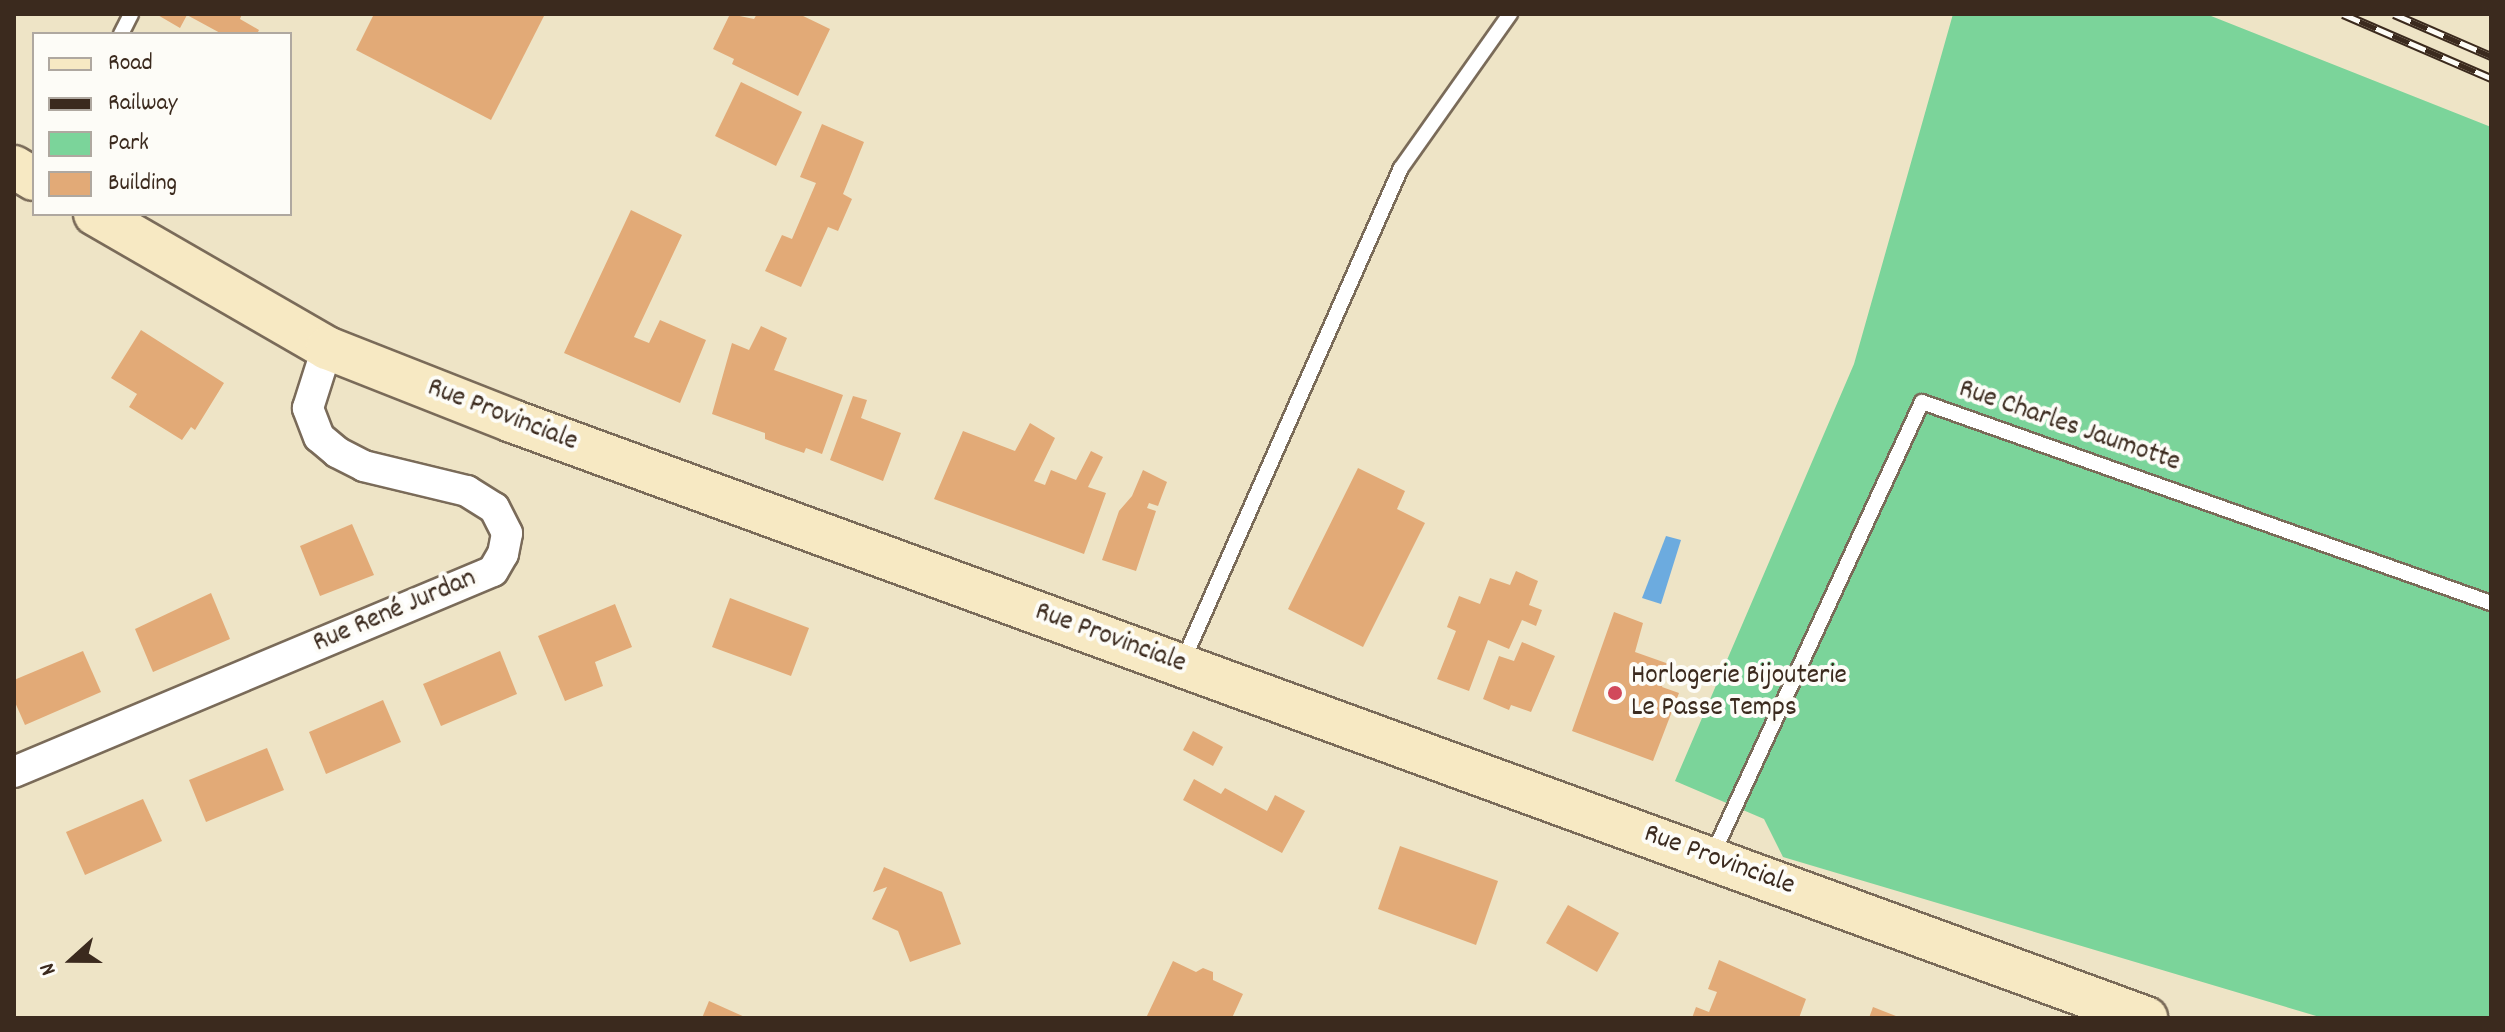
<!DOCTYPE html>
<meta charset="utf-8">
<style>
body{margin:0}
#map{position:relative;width:2505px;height:1032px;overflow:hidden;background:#eee4c6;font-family:Dekko,sans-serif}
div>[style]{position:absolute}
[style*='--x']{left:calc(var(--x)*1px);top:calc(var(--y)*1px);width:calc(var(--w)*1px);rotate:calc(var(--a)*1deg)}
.green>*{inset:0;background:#7bd49a}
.water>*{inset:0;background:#6cabdf}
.building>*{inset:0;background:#e2aa77}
.roads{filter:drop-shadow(2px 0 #7a6b59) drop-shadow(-2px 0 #7a6b59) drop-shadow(0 2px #7a6b59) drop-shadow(0 -2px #7a6b59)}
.lane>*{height:14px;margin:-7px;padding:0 7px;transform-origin:7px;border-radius:7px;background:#fff}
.street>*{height:30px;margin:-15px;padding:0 15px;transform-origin:15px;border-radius:15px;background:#fff}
.secondary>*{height:42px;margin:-21px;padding:0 21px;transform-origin:21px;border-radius:21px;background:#f7e9c3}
.rail>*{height:9px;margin-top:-4.5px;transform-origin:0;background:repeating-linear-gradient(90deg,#fdfcf7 0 18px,#3b2a1e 0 36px);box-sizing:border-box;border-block:2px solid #3b2a1e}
.dots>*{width:22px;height:22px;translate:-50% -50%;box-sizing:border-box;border:4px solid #fdfcf7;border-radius:50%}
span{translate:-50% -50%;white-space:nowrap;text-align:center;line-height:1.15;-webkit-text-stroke:8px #fdfcf7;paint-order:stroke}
.street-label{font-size:28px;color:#3b2a1e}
.poi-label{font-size:28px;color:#3b2a1e}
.left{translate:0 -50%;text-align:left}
.frame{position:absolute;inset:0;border:16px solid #3b2a1e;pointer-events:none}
.legend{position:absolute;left:32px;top:32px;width:260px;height:184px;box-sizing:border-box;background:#fdfcf7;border:2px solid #afa8a0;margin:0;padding:10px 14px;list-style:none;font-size:24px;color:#3b2a1e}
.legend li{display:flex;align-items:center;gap:16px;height:40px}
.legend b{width:40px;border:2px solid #afa8a0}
.north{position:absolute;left:32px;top:920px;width:80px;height:80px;-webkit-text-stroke:6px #fdfcf7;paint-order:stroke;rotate:249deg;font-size:22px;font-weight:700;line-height:32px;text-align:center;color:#3b2a1e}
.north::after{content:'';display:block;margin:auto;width:28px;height:36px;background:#3b2a1e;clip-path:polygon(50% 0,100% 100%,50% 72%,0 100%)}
</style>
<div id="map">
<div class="green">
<div style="clip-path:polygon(1953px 14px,2206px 14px,2491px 127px,2491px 1018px,2323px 1018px,1783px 857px,1764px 819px,1675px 781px,1854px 364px)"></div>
</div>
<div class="water">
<div style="clip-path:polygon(1666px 536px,1681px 540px,1661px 604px,1642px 598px)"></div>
</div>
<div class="building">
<div style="clip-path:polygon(156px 14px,242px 14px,240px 19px,259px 30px,257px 34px,222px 34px,187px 15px,180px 28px)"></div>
<div style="clip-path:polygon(374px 14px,545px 14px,491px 120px,356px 50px)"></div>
<div style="clip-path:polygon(730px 14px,754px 19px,757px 14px,799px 14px,830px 29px,798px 96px,732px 64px,734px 59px,713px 49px)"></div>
<div style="clip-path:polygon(741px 82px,802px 112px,776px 166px,715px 136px)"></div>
<div style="clip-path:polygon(822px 124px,864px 142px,843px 194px,852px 199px,838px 231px,828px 227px,801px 287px,765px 271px,782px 235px,792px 239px,816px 183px,800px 177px)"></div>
<div style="clip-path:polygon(631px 210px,682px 235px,634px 337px,649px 343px,660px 320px,706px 340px,680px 403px,564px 353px)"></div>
<div style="clip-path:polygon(761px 326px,787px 338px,774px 370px,843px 395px,822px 454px,806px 448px,804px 453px,781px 445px,765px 439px,765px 433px,712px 414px,732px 343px,749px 350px)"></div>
<div style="clip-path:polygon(141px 330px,224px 383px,195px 430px,191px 427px,182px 440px,129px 407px,137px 394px,111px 378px)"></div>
<div style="clip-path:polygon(853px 396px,867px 400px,861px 418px,901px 433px,883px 481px,830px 460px)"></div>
<div style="clip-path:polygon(1030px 423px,1055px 438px,1034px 481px,1045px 485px,1051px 470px,1076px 480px,1091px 451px,1103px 457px,1088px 487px,1106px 493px,1084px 554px,934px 499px,963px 431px,1015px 451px)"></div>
<div style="clip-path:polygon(1358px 468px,1405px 491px,1397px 509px,1425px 523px,1363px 647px,1288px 609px)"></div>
<div style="clip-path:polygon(1143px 470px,1167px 482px,1158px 506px,1149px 503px,1147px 508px,1156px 511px,1136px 571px,1102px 560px,1119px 511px,1132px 496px)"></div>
<div style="clip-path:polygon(352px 524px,374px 575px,320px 596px,300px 546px)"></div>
<div style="clip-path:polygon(1516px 571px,1538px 581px,1529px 605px,1542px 610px,1536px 626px,1522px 620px,1509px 649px,1488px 640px,1469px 691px,1437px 679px,1456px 631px,1447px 627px,1459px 596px,1480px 604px,1490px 578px,1510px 585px)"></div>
<div style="clip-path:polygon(211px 593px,230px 639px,153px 672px,135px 629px)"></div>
<div style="clip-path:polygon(730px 598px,809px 628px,791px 676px,712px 647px)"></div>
<div style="clip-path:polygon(615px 604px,632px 647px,595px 662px,603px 686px,565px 701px,538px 636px)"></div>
<div style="clip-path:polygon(1614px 612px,1643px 623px,1635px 652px,1669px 664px,1662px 687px,1679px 693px,1653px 761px,1572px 731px)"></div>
<div style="clip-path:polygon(1522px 642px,1555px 656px,1531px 712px,1511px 705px,1509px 710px,1483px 699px,1499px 656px,1514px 661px)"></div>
<div style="clip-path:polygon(83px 651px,101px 692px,25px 725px,14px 700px,14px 680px)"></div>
<div style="clip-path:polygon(500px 651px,517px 694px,441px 726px,423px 684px)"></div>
<div style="clip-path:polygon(383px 700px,401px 742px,326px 774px,309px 732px)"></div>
<div style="clip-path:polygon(1193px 731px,1223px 747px,1213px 766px,1183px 750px)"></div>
<div style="clip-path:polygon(267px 748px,284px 790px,206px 822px,189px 780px)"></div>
<div style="clip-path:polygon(1194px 779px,1221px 794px,1225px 788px,1267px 811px,1275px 795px,1305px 811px,1282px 853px,1183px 800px)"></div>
<div style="clip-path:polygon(143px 799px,162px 841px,85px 875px,66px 832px)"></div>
<div style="clip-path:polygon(1400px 846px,1498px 881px,1476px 945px,1378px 909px)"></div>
<div style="clip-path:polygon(884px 867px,942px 892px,961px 944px,910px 962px,898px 931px,872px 919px,887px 887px,873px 892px)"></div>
<div style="clip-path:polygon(1568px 905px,1619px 933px,1597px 972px,1546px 943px)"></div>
<div style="clip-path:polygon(1719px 960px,1806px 999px,1799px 1018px,1692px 1018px,1696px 1007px,1709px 1012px,1717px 992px,1708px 989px)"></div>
<div style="clip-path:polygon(1173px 961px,1196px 972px,1203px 968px,1213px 972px,1213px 980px,1243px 994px,1232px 1018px,1146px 1018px)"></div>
<div style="clip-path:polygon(709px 1001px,747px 1018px,702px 1018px)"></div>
<div style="clip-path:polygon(1873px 1007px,1901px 1018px,1869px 1018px)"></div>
</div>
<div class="roads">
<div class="lane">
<div style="--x:121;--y:34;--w:22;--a:-63"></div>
<div style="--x:1183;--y:661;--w:539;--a:-66.15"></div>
<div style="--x:1401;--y:168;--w:189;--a:-54.7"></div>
<div style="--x:1712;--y:856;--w:500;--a:-65.18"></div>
<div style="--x:1922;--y:402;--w:603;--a:19.46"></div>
</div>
<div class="street">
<div style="--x:14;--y:772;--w:519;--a:-22.76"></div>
<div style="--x:493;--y:571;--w:20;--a:-60"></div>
<div style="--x:503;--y:554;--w:21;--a:-79"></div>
<div style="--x:507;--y:533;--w:28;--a:-117"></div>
<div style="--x:494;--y:508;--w:32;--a:-148"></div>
<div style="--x:467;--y:491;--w:106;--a:-166.4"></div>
<div style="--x:364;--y:466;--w:30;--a:-153"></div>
<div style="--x:337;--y:452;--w:23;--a:-140"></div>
<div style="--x:319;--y:437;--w:31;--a:-111"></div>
<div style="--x:308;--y:408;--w:63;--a:-72.4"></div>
</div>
<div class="secondary">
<div style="--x:14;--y:167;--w:23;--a:31"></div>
<div style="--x:95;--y:214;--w:268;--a:30"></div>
<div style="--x:327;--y:348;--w:199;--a:21.5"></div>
<div style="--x:512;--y:421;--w:1740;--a:20.07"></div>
</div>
</div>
<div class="rail">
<div style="--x:2343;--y:14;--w:161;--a:23.4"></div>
<div style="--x:2394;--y:14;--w:106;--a:23.4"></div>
</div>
<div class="dots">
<div style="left:1615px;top:693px;background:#d1495b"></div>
</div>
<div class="street-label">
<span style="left:502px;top:416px;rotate:21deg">Rue Provinciale</span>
<span style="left:2069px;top:427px;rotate:19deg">Rue Charles Jaumotte</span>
<span style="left:395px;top:612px;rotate:-23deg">Rue René Jurdan</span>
<span style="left:1110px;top:639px;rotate:20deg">Rue Provinciale</span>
<span style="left:1719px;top:861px;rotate:20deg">Rue Provinciale</span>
</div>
<div class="poi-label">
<span class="left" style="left:1631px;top:693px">Horlogerie Bijouterie<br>Le Passe Temps</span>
</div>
<div class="frame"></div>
<ul class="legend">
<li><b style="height:10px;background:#f7e9c3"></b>Road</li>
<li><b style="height:10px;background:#3b2a1e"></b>Railway</li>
<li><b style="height:22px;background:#7bd49a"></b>Park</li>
<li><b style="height:22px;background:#e2aa77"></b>Building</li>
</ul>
<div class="north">N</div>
</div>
